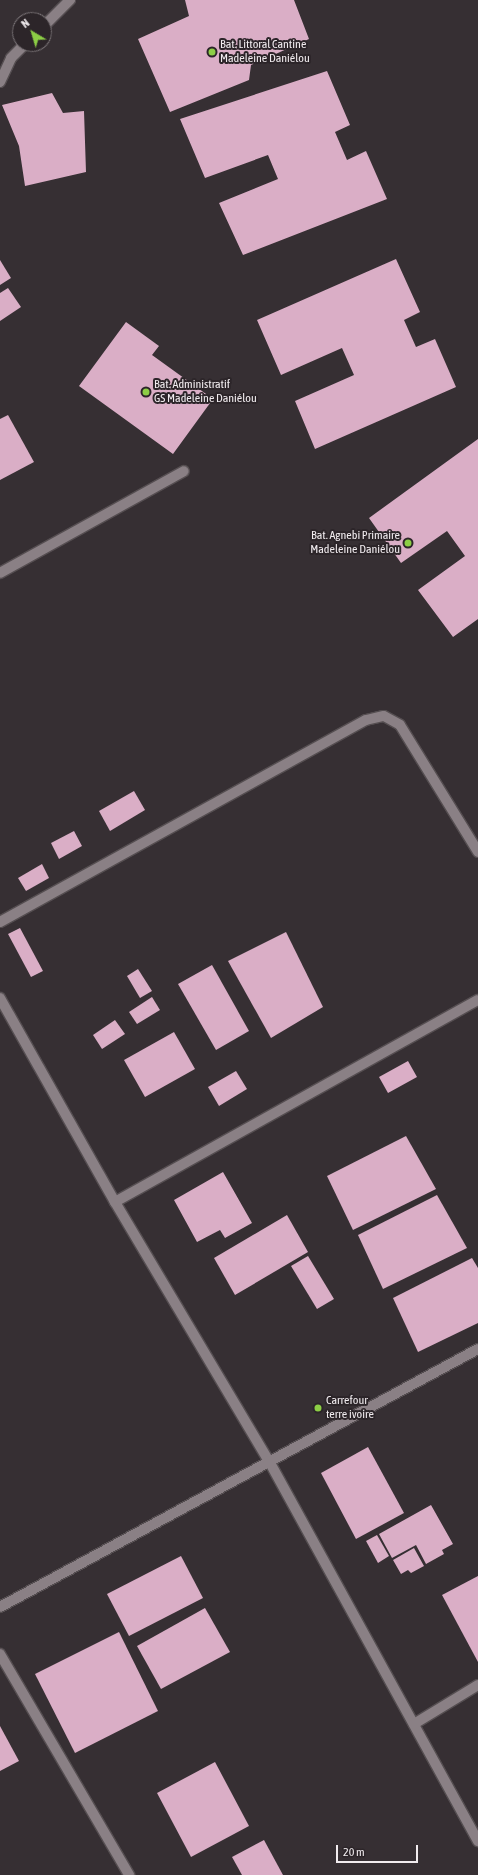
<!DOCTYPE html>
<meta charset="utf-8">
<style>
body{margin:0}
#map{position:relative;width:478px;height:1875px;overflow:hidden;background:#362f33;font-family:"Asap Condensed",sans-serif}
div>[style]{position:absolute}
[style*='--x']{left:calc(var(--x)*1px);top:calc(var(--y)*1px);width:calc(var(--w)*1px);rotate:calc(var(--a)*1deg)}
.building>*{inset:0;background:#daaec6}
.roads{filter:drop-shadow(1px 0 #554e51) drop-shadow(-1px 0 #554e51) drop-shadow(0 1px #554e51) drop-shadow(0 -1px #554e51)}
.street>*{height:10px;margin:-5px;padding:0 5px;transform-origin:5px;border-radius:5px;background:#8a8085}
.dots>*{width:11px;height:11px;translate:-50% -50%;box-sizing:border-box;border:2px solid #2c2529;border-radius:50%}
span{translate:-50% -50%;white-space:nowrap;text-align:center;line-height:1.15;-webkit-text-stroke:4px #2c2529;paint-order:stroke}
.poi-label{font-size:12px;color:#f1ecef}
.left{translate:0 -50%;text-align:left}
.right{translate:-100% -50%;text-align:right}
.north{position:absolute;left:12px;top:12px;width:40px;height:40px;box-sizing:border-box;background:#2c2529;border:1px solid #7b7578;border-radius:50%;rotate:322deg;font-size:11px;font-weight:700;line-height:16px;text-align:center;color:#f1ecef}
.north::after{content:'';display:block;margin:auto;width:14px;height:18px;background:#8cce45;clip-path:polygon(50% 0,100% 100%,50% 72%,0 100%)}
.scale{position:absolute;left:336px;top:1845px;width:82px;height:18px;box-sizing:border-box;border:2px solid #f1ecef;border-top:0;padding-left:5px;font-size:12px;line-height:14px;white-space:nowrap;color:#f1ecef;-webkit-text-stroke:3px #2c2529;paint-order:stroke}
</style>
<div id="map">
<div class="building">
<div style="clip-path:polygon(185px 0,294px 0,309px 39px,251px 65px,249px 80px,170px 112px,138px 39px,189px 16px)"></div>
<div style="clip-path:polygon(327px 71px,350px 125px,335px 132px,347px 160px,366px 151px,387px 199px,243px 255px,219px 203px,278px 179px,268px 155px,205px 178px,180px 119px)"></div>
<div style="clip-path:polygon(52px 93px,63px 113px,84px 111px,86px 172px,25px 186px,19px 146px,2px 105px)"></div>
<div style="clip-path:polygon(396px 259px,420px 312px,404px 320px,416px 347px,435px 339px,456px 387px,315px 449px,295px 401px,354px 375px,342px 348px,281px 375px,257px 320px)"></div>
<div style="clip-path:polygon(0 260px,11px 278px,0 285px)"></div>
<div style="clip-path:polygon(8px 288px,21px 307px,0 321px,0 293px)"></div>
<div style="clip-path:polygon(126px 322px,159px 346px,152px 355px,213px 399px,173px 454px,79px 386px)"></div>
<div style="clip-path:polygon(8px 415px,34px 462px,0 480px,0 419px)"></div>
<div style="clip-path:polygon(478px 439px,478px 619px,453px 637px,418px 590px,465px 556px,447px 531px,401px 563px,369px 518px)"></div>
<div style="clip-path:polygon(134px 791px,145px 810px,110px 831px,99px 811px)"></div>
<div style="clip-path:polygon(74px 831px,82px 846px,59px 859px,51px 843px)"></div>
<div style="clip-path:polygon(42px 864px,49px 878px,26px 891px,18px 878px)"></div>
<div style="clip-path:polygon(20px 928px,43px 971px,31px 977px,8px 934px)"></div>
<div style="clip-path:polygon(286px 932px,323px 1007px,271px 1038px,228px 961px)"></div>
<div style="clip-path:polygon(212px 965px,249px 1031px,216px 1050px,178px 984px)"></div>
<div style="clip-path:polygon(138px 969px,152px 991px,140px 998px,127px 976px)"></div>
<div style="clip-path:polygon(152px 997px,160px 1010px,137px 1024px,129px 1012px)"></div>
<div style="clip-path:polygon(115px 1020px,125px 1034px,102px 1049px,93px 1035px)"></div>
<div style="clip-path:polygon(174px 1032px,195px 1069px,145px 1097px,124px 1060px)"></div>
<div style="clip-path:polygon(408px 1061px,417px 1077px,388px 1093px,379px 1077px)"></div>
<div style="clip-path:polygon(236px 1071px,247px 1089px,219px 1106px,208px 1087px)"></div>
<div style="clip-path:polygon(406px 1136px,436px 1189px,353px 1230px,327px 1176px)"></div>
<div style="clip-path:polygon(223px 1172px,252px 1223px,225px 1238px,220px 1230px,197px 1242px,174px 1200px)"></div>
<div style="clip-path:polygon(437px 1195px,467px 1248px,383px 1289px,358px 1235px)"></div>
<div style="clip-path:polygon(287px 1215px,308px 1252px,235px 1295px,214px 1258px)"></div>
<div style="clip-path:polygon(308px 1256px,334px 1299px,317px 1309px,291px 1266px)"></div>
<div style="clip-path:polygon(472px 1258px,478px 1268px,478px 1323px,418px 1352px,393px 1298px)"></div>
<div style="clip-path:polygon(368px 1447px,404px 1513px,356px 1539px,321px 1473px)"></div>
<div style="clip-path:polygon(431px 1505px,453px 1544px,442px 1550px,444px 1554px,426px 1564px,416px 1545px,392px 1558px,379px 1534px)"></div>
<div style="clip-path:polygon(377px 1535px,389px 1556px,378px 1563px,366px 1541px)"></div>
<div style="clip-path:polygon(414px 1548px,424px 1566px,411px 1573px,408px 1570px,401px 1574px,393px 1560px)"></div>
<div style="clip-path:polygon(181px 1556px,203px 1598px,129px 1636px,107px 1594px)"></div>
<div style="clip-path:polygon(478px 1576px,478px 1662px,442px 1595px)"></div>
<div style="clip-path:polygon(205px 1608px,230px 1652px,161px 1689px,137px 1646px)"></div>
<div style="clip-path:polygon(119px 1632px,158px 1711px,75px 1753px,35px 1674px)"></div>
<div style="clip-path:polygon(0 1726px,19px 1761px,0 1771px)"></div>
<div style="clip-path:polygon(215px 1762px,249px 1826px,191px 1857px,157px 1793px)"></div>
<div style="clip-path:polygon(264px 1840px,283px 1875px,242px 1875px,232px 1857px)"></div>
</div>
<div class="roads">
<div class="street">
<div style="--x:44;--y:26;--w:37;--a:-45"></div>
<div style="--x:0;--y:82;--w:26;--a:-65"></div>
<div style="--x:11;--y:58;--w:20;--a:-45"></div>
<div style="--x:0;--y:573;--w:210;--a:-29"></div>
<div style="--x:0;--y:922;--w:418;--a:-28.9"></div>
<div style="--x:366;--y:720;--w:18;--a:-13"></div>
<div style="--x:384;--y:716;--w:18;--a:29"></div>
<div style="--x:400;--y:725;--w:149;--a:58.4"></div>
<div style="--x:0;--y:998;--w:234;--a:60.6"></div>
<div style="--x:115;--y:1202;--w:301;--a:59.3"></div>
<div style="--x:269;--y:1461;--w:434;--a:61.2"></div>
<div style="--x:115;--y:1202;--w:415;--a:-29.1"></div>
<div style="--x:0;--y:1607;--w:543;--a:-28.36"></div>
<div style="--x:0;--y:1654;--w:256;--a:59.7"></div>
<div style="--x:414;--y:1724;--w:75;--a:-31.4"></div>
</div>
</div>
<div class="dots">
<div style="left:212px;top:52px;background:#8cce45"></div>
<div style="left:146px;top:392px;background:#8cce45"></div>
<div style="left:408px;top:543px;background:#8cce45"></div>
<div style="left:318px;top:1408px;background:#8cce45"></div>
</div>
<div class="poi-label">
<span class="left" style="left:220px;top:52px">Bat. Littoral Cantine<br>Madeleine Daniélou</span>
<span class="left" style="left:154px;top:392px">Bat. Administratif<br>GS Madeleine Daniélou</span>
<span class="right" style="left:400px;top:543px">Bat. Agnebi Primaire<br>Madeleine Daniélou</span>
<span class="left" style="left:326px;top:1408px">Carrefour<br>terre ivoire</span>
</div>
<div class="north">N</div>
<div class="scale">20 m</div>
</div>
